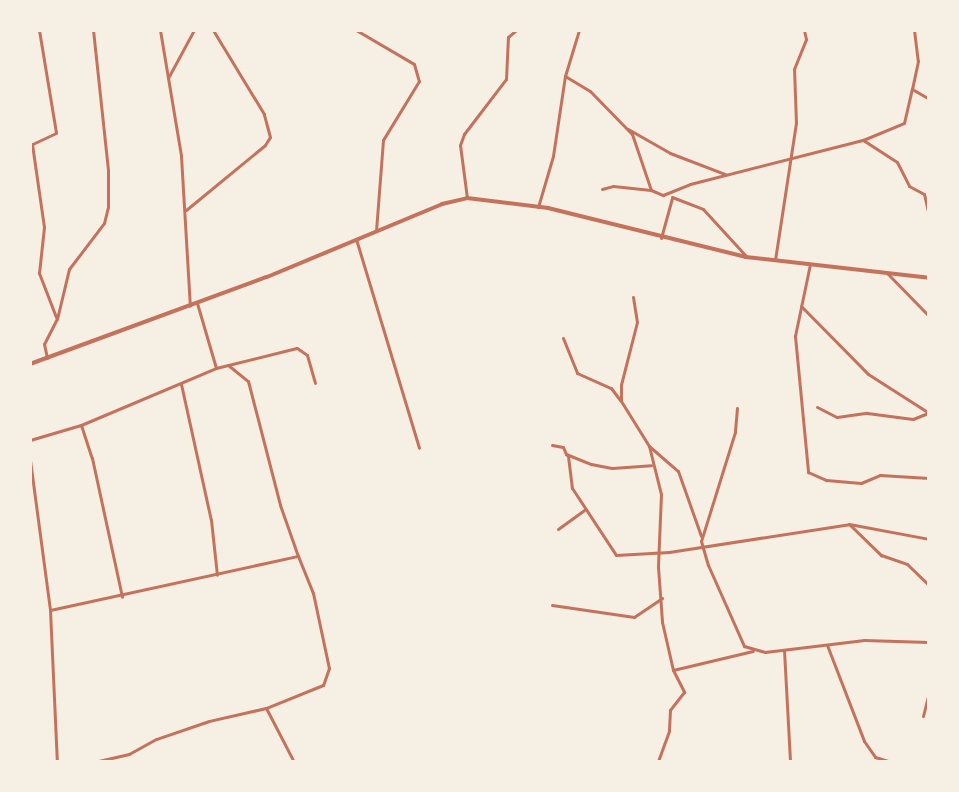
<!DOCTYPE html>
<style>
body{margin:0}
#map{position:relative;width:959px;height:792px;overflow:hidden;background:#f6efe4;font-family:"Space Grotesk",sans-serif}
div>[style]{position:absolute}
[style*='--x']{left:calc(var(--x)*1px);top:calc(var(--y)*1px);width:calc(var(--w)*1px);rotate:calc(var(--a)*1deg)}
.minor>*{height:3px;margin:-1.5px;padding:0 1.5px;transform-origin:1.5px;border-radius:1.5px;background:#c5725c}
.tertiary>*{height:4px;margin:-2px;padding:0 2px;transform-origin:2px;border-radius:2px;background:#c5725c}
span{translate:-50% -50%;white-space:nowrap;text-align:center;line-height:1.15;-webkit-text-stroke:6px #f6efe4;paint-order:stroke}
.frame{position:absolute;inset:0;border:32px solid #f6efe4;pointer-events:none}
</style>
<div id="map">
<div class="minor">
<div style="--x:39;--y:30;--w:104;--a:80.6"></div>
<div style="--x:56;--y:133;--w:26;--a:155"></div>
<div style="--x:32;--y:144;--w:84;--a:81.8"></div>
<div style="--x:44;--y:227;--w:46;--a:96.2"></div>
<div style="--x:39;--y:273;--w:47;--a:68.9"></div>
<div style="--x:160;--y:30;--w:128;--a:80.5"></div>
<div style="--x:181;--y:156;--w:150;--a:86.6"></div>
<div style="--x:356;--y:30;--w:67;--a:30.4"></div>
<div style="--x:414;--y:64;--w:18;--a:74"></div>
<div style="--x:419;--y:81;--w:69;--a:121.4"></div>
<div style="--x:383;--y:140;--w:91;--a:94.4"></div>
<div style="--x:914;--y:30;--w:31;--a:83"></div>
<div style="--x:918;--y:61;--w:29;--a:102"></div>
<div style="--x:912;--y:89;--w:20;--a:30"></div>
<div style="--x:565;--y:76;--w:29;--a:31"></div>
<div style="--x:590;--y:91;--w:60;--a:45.7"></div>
<div style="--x:632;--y:134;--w:59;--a:71.3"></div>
<div style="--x:651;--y:190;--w:13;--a:23"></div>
<div style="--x:663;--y:195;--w:29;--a:-22"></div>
<div style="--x:690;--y:184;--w:179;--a:-14.3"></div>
<div style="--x:863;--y:140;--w:44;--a:-22.5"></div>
<div style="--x:904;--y:123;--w:35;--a:-77"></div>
<div style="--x:168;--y:78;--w:55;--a:-61.6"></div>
<div style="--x:628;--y:129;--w:48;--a:29.7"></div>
<div style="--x:670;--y:153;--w:59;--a:20.9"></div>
<div style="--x:863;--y:140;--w:40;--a:32.9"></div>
<div style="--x:897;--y:162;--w:27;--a:63"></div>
<div style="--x:909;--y:186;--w:17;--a:28"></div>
<div style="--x:924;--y:194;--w:23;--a:77"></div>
<div style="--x:602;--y:189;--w:11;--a:-15"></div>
<div style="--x:613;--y:186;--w:38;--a:6"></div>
<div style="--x:672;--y:197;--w:33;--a:21"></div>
<div style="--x:703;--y:209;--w:64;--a:47.5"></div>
<div style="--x:467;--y:198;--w:53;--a:-97.5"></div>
<div style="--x:460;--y:145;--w:12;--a:-70"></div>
<div style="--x:464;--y:134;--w:69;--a:-52.6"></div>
<div style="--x:506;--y:79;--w:42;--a:-87.3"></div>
<div style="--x:508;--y:37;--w:11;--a:-41"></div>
<div style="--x:538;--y:207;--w:53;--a:-73.6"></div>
<div style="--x:553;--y:156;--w:81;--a:-81.5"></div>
<div style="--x:565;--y:76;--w:48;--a:-73.1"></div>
<div style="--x:186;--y:210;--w:102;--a:-39.4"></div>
<div style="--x:265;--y:145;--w:9;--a:-58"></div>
<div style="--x:270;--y:137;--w:24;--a:-105"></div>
<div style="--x:264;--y:114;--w:98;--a:-121.3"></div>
<div style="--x:661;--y:238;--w:41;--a:-74.6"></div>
<div style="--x:356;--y:239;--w:218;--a:73.2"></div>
<div style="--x:775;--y:260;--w:139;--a:-81.3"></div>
<div style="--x:796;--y:123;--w:54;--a:-92.1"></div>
<div style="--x:794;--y:69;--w:32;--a:-68"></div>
<div style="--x:806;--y:39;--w:9;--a:-103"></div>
<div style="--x:810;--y:264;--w:74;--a:101.8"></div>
<div style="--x:795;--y:336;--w:137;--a:84.5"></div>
<div style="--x:808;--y:472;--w:20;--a:24"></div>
<div style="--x:826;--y:480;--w:35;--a:5"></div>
<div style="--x:861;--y:483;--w:21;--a:-23"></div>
<div style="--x:880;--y:475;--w:49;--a:3.5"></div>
<div style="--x:887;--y:273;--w:60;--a:45.7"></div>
<div style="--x:633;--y:297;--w:25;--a:81"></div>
<div style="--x:637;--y:322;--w:65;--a:104.3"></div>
<div style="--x:621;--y:385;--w:16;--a:90"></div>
<div style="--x:621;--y:401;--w:53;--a:58.1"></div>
<div style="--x:649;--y:446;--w:38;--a:41"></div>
<div style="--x:678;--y:471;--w:69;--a:70.5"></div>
<div style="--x:801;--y:306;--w:95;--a:45.4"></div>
<div style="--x:868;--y:374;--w:72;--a:32.6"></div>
<div style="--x:563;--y:338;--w:38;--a:68"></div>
<div style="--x:577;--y:373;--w:37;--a:24"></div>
<div style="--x:611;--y:388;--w:15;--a:53"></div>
<div style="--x:47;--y:358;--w:14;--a:-102"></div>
<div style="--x:44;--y:344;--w:28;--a:-63"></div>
<div style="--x:57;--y:319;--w:51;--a:-76.5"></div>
<div style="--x:69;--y:269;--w:58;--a:-52.7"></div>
<div style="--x:104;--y:223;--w:16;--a:-76"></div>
<div style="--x:108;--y:207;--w:37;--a:-90"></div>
<div style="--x:108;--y:170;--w:141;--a:-96.1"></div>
<div style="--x:228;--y:365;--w:26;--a:39"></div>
<div style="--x:248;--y:381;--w:128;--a:75.5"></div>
<div style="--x:280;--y:505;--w:54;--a:70.6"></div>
<div style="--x:216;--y:368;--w:83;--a:-13.9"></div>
<div style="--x:297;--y:348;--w:12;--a:35"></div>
<div style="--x:307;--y:355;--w:29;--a:74"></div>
<div style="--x:181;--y:384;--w:139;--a:77.6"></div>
<div style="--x:211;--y:520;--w:55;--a:83.8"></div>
<div style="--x:817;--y:407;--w:22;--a:27"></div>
<div style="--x:837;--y:417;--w:30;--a:-8"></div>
<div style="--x:867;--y:413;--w:46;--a:7.4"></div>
<div style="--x:913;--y:419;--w:16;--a:-22"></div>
<div style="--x:737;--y:408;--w:24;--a:95"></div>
<div style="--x:735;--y:432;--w:114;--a:107.3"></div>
<div style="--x:701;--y:541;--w:25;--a:74"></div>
<div style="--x:708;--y:565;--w:89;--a:66"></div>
<div style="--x:744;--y:646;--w:22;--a:16"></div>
<div style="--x:765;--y:652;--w:100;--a:-6.9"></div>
<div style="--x:864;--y:640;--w:65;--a:1.8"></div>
<div style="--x:81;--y:425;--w:35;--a:72"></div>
<div style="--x:92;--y:458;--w:142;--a:77.8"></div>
<div style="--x:30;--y:440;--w:53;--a:-16.4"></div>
<div style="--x:81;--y:425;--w:147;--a:-22.9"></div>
<div style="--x:216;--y:368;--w:68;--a:-106.3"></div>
<div style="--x:552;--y:445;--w:11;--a:10"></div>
<div style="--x:563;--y:447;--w:8;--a:67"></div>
<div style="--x:566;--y:454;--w:27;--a:22"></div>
<div style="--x:591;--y:464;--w:21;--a:11"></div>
<div style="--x:612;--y:468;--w:39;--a:-4"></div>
<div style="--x:649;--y:446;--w:49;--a:76"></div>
<div style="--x:661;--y:494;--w:73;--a:92.4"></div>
<div style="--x:658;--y:567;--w:55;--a:85.8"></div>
<div style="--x:662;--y:622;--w:49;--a:77.1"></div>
<div style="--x:673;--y:670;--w:25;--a:63"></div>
<div style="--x:684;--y:692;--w:23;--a:128"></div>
<div style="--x:670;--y:710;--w:21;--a:93"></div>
<div style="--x:669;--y:731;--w:33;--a:110"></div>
<div style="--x:568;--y:456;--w:32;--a:83"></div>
<div style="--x:572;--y:488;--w:80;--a:56.7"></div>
<div style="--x:616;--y:555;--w:53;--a:-3.2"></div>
<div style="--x:669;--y:552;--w:182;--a:-8.8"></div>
<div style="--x:849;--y:524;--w:45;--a:44.1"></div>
<div style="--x:881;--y:555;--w:28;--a:19"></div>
<div style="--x:907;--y:564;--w:30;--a:44"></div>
<div style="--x:30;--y:460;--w:151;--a:82.4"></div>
<div style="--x:50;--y:610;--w:152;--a:87.4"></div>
<div style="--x:849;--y:524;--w:81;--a:10.6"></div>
<div style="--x:558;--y:529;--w:32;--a:-36"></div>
<div style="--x:552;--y:605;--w:83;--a:8.3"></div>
<div style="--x:634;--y:617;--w:34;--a:-34"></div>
<div style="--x:50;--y:610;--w:254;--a:-12.3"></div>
<div style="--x:298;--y:556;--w:40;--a:68"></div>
<div style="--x:313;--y:593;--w:77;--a:78"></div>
<div style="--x:329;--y:668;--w:18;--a:109"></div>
<div style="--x:323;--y:685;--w:61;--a:158"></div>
<div style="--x:266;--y:708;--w:58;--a:167.2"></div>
<div style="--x:209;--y:721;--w:56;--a:161.2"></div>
<div style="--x:156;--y:739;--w:31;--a:151"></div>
<div style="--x:129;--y:754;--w:37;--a:167"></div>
<div style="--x:827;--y:645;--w:103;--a:68.9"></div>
<div style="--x:864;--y:741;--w:19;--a:55"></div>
<div style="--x:875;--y:757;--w:17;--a:17"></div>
<div style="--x:784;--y:650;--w:112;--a:86.9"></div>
<div style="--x:673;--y:670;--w:82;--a:-13.4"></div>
<div style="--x:266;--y:708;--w:61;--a:62.6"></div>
<div style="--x:923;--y:716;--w:25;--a:-76"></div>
</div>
<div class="tertiary">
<div style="--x:30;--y:364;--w:252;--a:-20.2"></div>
<div style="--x:267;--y:277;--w:190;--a:-22.6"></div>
<div style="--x:442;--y:204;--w:26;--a:-13"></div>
<div style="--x:467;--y:198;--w:82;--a:7"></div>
<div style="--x:548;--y:208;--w:204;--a:13.9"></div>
<div style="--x:746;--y:257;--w:184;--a:6.5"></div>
</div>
<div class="frame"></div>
</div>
